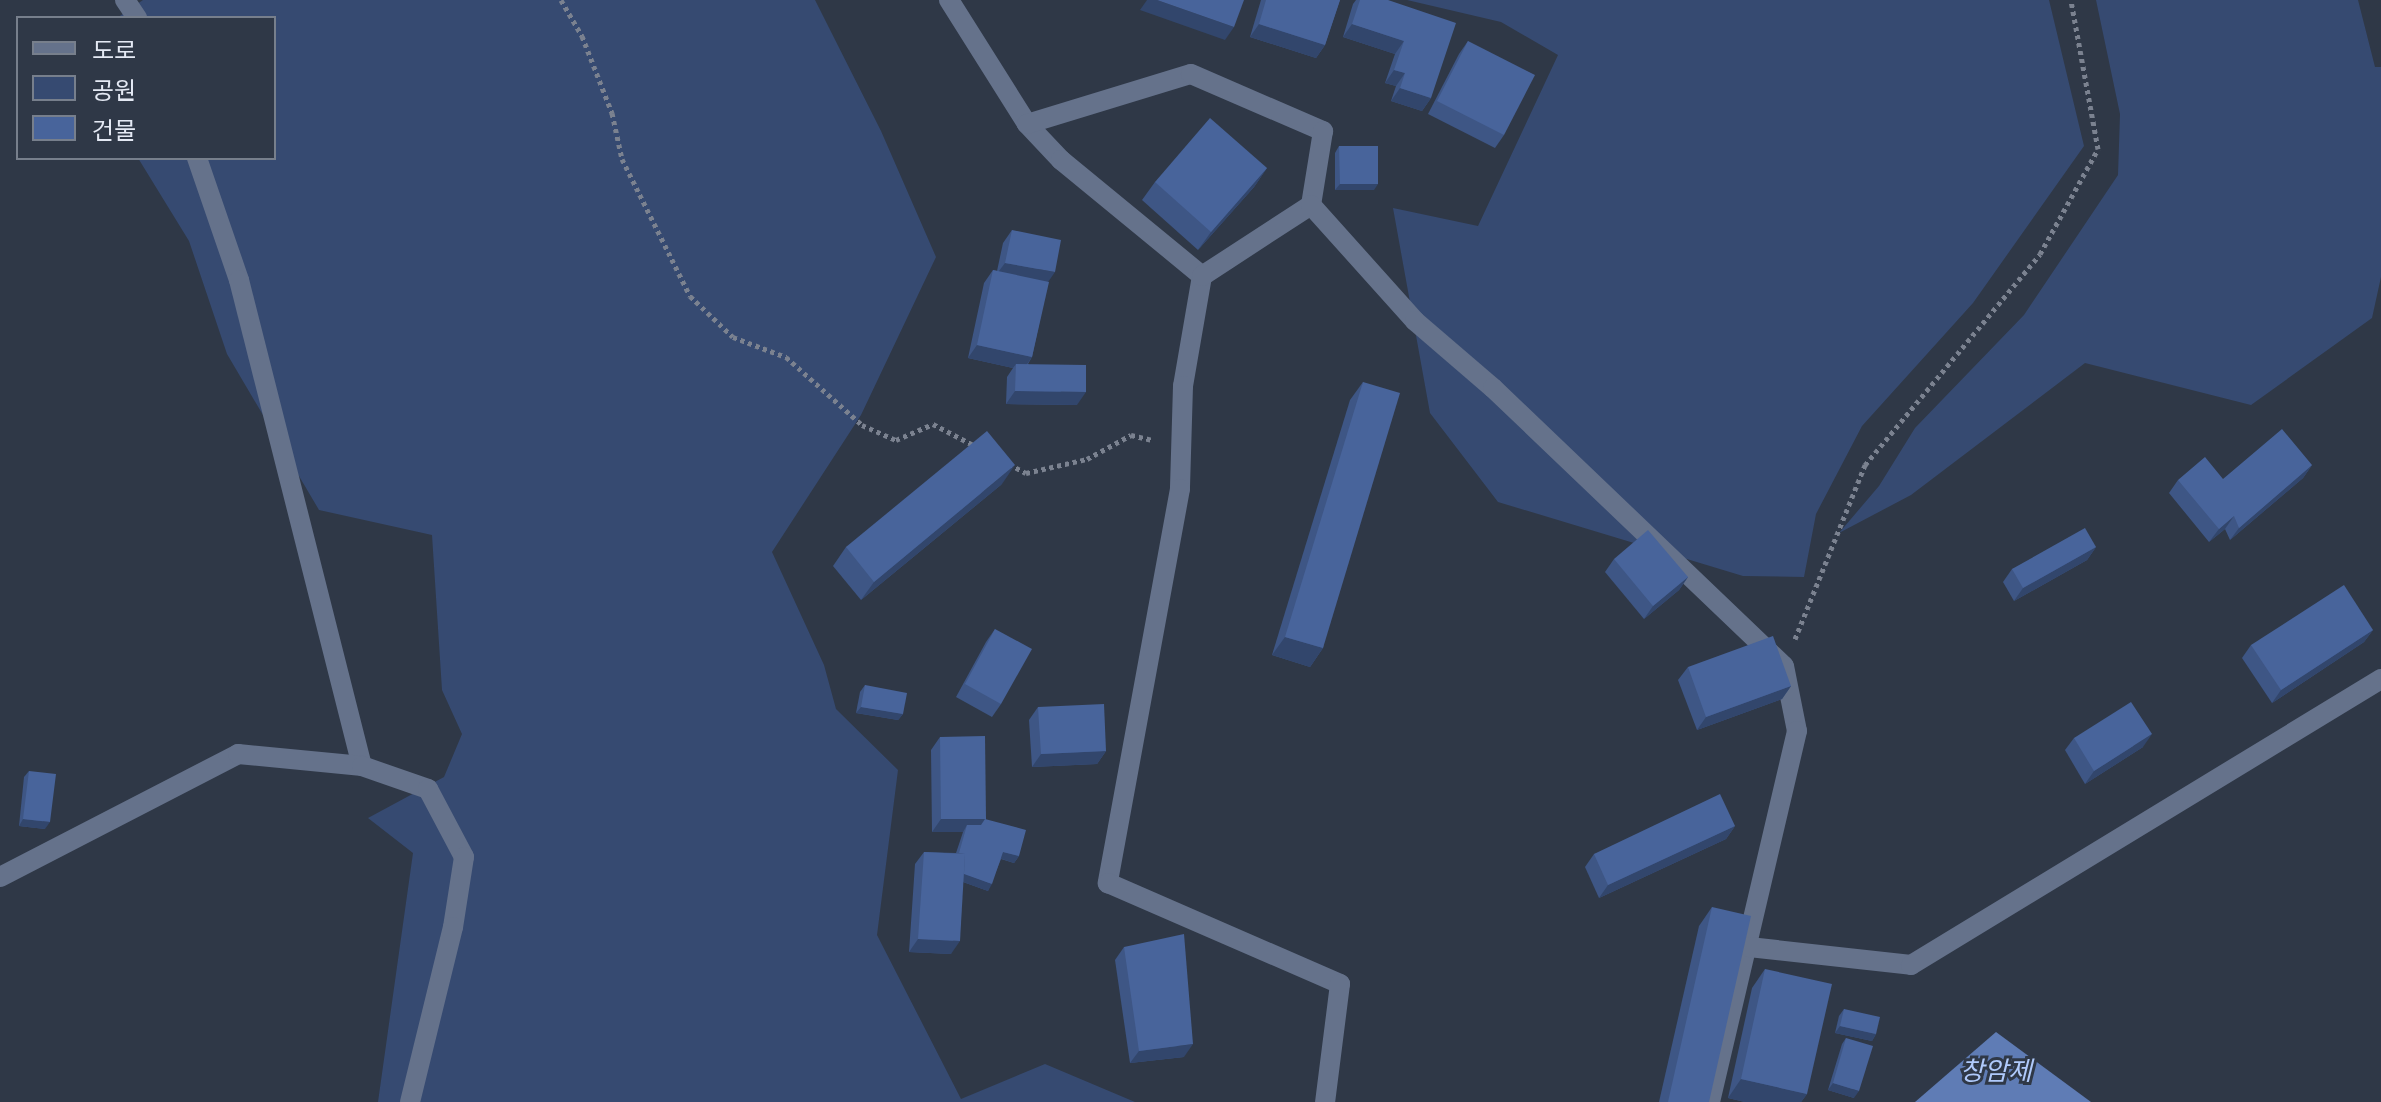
<!DOCTYPE html>
<meta charset="utf-8">
<style>
body{margin:0}
#map{position:relative;width:2381px;height:1102px;overflow:hidden;background:#2f3847;font-family:"Open Sans","Noto Sans KR",sans-serif}
div>[style]{position:absolute}
[style*='--x']{left:calc(var(--x)*1px);top:calc(var(--y)*1px);width:calc(var(--w)*1px);rotate:calc(var(--a)*1deg)}
.green>*{inset:0;background:#364a71}
.water>*{inset:0;background:#5f7cb5}
.path>*{height:5px;margin-top:-2.5px;transform-origin:0;background:repeating-linear-gradient(90deg,#7b8290 0 4px,transparent 0 8px)}
.street>*{height:20px;margin:-10px;padding:0 10px;transform-origin:10px;border-radius:10px;background:#65728b}
.wall>*{inset:0;background:#3e5685}
.shaded-wall>*{inset:0;background:#32466c}
.building>*{inset:0;background:#48649b}
span{translate:-50% -50%;white-space:nowrap;text-align:center;line-height:1.15;-webkit-text-stroke:6px #2f3847;paint-order:stroke}
.water-label{font-size:26px;color:#b0cafb;font-style:italic}
.legend{position:absolute;left:16px;top:16px;width:260px;height:144px;box-sizing:border-box;background:#2f3847;border:2px solid #777f8c;margin:0;padding:10px 14px;list-style:none;font-size:24px;color:#e4e9f4}
.legend li{display:flex;align-items:center;gap:16px;height:40px}
.legend b{width:40px;border:2px solid #777f8c}
</style>
<div id="map">
<div class="green">
<div style="clip-path:polygon(143px 0,815px 0,881px 131px,936px 257px,861px 415px,772px 552px,824px 665px,836px 709px,898px 770px,877px 935px,961px 1099px,1045px 1064px,1135px 1102px,378px 1102px,413px 853px,368px 818px,444px 777px,462px 734px,442px 690px,432px 535px,319px 510px,227px 354px,189px 241px,138px 158px,274px 158px,274px 18px,117px 18px)"></div>
<div style="clip-path:polygon(1407px 0,2049px 0,2084px 146px,1973px 303px,1862px 426px,1816px 514px,1804px 577px,1743px 576px,1498px 502px,1430px 413px,1393px 208px,1478px 226px,1558px 55px,1501px 22px)"></div>
<div style="clip-path:polygon(2096px 0,2358px 0,2375px 67px,2381px 67px,2381px 277px,2372px 318px,2251px 405px,2085px 363px,1911px 495px,1839px 533px,1879px 486px,1915px 428px,2024px 315px,2118px 175px,2120px 114px)"></div>
</div>
<div class="water">
<div style="clip-path:polygon(1996px 1032px,2091px 1102px,1915px 1102px)"></div>
</div>
<div class="path">
<div style="--x:561;--y:0;--w:42;--a:59.7"></div>
<div style="--x:582;--y:36;--w:83;--a:68.7"></div>
<div style="--x:612;--y:113;--w:47;--a:77.7"></div>
<div style="--x:622;--y:159;--w:153;--a:63.6"></div>
<div style="--x:690;--y:296;--w:59;--a:43.6"></div>
<div style="--x:733;--y:337;--w:57;--a:20.7"></div>
<div style="--x:786;--y:357;--w:102;--a:41.8"></div>
<div style="--x:862;--y:425;--w:37;--a:24"></div>
<div style="--x:896;--y:440;--w:40;--a:-23.4"></div>
<div style="--x:933;--y:424;--w:47;--a:27.6"></div>
<div style="--x:1009;--y:464;--w:19;--a:28"></div>
<div style="--x:1026;--y:473;--w:63;--a:-12.9"></div>
<div style="--x:1087;--y:459;--w:50;--a:-28.6"></div>
<div style="--x:1131;--y:435;--w:22;--a:13"></div>
<div style="--x:1795;--y:639;--w:188;--a:-68.1"></div>
<div style="--x:1865;--y:465;--w:274;--a:-50.3"></div>
<div style="--x:2040;--y:254;--w:120;--a:-61.1"></div>
<div style="--x:2098;--y:149;--w:151;--a:-100.3"></div>
</div>
<div class="street">
<div style="--x:125;--y:0;--w:22;--a:56"></div>
<div style="--x:949;--y:0;--w:146;--a:57.8"></div>
<div style="--x:1027;--y:124;--w:50;--a:46.6"></div>
<div style="--x:1061;--y:160;--w:183;--a:39.4"></div>
<div style="--x:1202;--y:276;--w:112;--a:99.8"></div>
<div style="--x:1183;--y:386;--w:103;--a:91.7"></div>
<div style="--x:1180;--y:489;--w:401;--a:100.4"></div>
<div style="--x:1108;--y:883;--w:253;--a:23.5"></div>
<div style="--x:1340;--y:984;--w:119;--a:97.2"></div>
<div style="--x:1027;--y:124;--w:171;--a:-17"></div>
<div style="--x:1191;--y:74;--w:144;--a:23.4"></div>
<div style="--x:1323;--y:131;--w:75;--a:99.2"></div>
<div style="--x:197;--y:158;--w:129;--a:71"></div>
<div style="--x:239;--y:280;--w:501;--a:75.8"></div>
<div style="--x:1202;--y:276;--w:130;--a:-33.1"></div>
<div style="--x:1311;--y:205;--w:156;--a:48.1"></div>
<div style="--x:1415;--y:321;--w:103;--a:40.7"></div>
<div style="--x:1493;--y:388;--w:402;--a:43.7"></div>
<div style="--x:1784;--y:666;--w:66;--a:78.7"></div>
<div style="--x:1797;--y:731;--w:381;--a:103.2"></div>
<div style="--x:0;--y:877;--w:268;--a:-27.3"></div>
<div style="--x:238;--y:754;--w:125;--a:5.5"></div>
<div style="--x:362;--y:766;--w:70;--a:19.2"></div>
<div style="--x:428;--y:789;--w:77;--a:62.1"></div>
<div style="--x:464;--y:857;--w:71;--a:98.9"></div>
<div style="--x:453;--y:927;--w:180;--a:103.8"></div>
<div style="--x:1749;--y:947;--w:163;--a:6.3"></div>
<div style="--x:1911;--y:965;--w:550;--a:-31.32"></div>
</div>
<div class="wall">
<div style="clip-path:polygon(1261px 0,1340px 0,1325px 45px,1316px 58px,1250px 37px)"></div>
<div style="clip-path:polygon(1356px 0,1388px 0,1431px 98px,1422px 111px,1391px 101px,1396px 86px,1385px 83px,1395px 54px,1343px 37px,1353px 4px)"></div>
<div style="clip-path:polygon(1468px 41px,1504px 135px,1495px 148px,1428px 114px,1459px 54px)"></div>
<div style="clip-path:polygon(1339px 146px,1374px 190px,1335px 190px,1335px 153px)"></div>
<div style="clip-path:polygon(1267px 168px,1254px 187px,1198px 250px,1142px 200px,1155px 182px)"></div>
<div style="clip-path:polygon(1012px 230px,1048px 282px,1032px 357px,1028px 364px,1077px 405px,1006px 404px,1007px 377px,1013px 368px,968px 358px,984px 283px,993px 270px,997px 271px,1003px 243px)"></div>
<div style="clip-path:polygon(1363px 382px,1323px 648px,1310px 667px,1272px 655px,1350px 400px)"></div>
<div style="clip-path:polygon(2312px 465px,2303px 478px,2230px 540px,2225px 529px,2209px 542px,2169px 493px,2178px 480px,2223px 479px)"></div>
<div style="clip-path:polygon(1002px 484px,861px 600px,833px 566px,846px 547px)"></div>
<div style="clip-path:polygon(2096px 547px,2087px 560px,2014px 601px,2003px 582px,2012px 569px)"></div>
<div style="clip-path:polygon(1614px 559px,1688px 577px,1679px 590px,1644px 619px,1605px 572px)"></div>
<div style="clip-path:polygon(995px 629px,1001px 704px,992px 717px,956px 697px,986px 642px)"></div>
<div style="clip-path:polygon(2373px 630px,2364px 642px,2272px 703px,2242px 658px,2251px 645px)"></div>
<div style="clip-path:polygon(1688px 667px,1791px 686px,1782px 699px,1697px 730px,1678px 680px)"></div>
<div style="clip-path:polygon(865px 685px,903px 714px,898px 720px,856px 713px,860px 692px)"></div>
<div style="clip-path:polygon(1038px 707px,1106px 751px,1097px 764px,1032px 767px,1029px 720px)"></div>
<div style="clip-path:polygon(940px 737px,985px 819px,1019px 856px,1014px 863px,1001px 859px,988px 891px,963px 882px,951px 954px,909px 952px,915px 864px,924px 852px,956px 853px,963px 832px,932px 832px,931px 750px)"></div>
<div style="clip-path:polygon(2074px 738px,2143px 747px,2085px 784px,2065px 750px)"></div>
<div style="clip-path:polygon(29px 771px,45px 829px,19px 826px,24px 777px)"></div>
<div style="clip-path:polygon(1735px 826px,1726px 839px,1599px 898px,1585px 867px,1594px 854px)"></div>
<div style="clip-path:polygon(1712px 907px,1709px 1102px,1659px 1102px,1699px 926px)"></div>
<div style="clip-path:polygon(1124px 947px,1184px 1057px,1130px 1063px,1115px 960px)"></div>
<div style="clip-path:polygon(1765px 969px,1807px 1094px,1801px 1102px,1745px 1102px,1728px 1098px,1752px 988px)"></div>
<div style="clip-path:polygon(1844px 1009px,1876px 1034px,1872px 1041px,1835px 1033px,1839px 1016px)"></div>
<div style="clip-path:polygon(1846px 1038px,1854px 1098px,1828px 1090px,1842px 1044px)"></div>
</div>
<div class="shaded-wall">
<div style="clip-path:polygon(1147px 0,1157px 0,1234px 27px,1225px 40px,1140px 10px)"></div>
<div style="clip-path:polygon(1259px 24px,1325px 45px,1316px 58px,1250px 37px)"></div>
<div style="clip-path:polygon(1352px 24px,1404px 41px,1395px 54px,1343px 37px)"></div>
<div style="clip-path:polygon(1394px 70px,1405px 73px,1396px 86px,1385px 83px)"></div>
<div style="clip-path:polygon(1400px 88px,1431px 98px,1422px 111px,1391px 101px)"></div>
<div style="clip-path:polygon(1267px 168px,1254px 187px,1198px 250px,1211px 232px)"></div>
<div style="clip-path:polygon(1340px 184px,1378px 184px,1374px 190px,1335px 190px)"></div>
<div style="clip-path:polygon(1005px 263px,1055px 272px,1046px 285px,996px 275px)"></div>
<div style="clip-path:polygon(977px 345px,1032px 357px,1023px 370px,1016px 364px,1013px 368px,968px 358px)"></div>
<div style="clip-path:polygon(1015px 391px,1086px 392px,1077px 405px,1006px 404px)"></div>
<div style="clip-path:polygon(1015px 465px,1002px 484px,861px 600px,874px 582px)"></div>
<div style="clip-path:polygon(2312px 465px,2303px 478px,2230px 540px,2239px 528px)"></div>
<div style="clip-path:polygon(2234px 516px,2225px 529px,2209px 542px,2219px 529px)"></div>
<div style="clip-path:polygon(2096px 547px,2087px 560px,2014px 601px,2023px 588px)"></div>
<div style="clip-path:polygon(1688px 577px,1679px 590px,1644px 619px,1653px 606px)"></div>
<div style="clip-path:polygon(2373px 630px,2364px 642px,2272px 703px,2281px 690px)"></div>
<div style="clip-path:polygon(1285px 637px,1323px 648px,1310px 667px,1272px 655px)"></div>
<div style="clip-path:polygon(1791px 686px,1782px 699px,1697px 730px,1706px 717px)"></div>
<div style="clip-path:polygon(861px 707px,903px 714px,898px 720px,856px 713px)"></div>
<div style="clip-path:polygon(2152px 734px,2143px 747px,2085px 784px,2094px 771px)"></div>
<div style="clip-path:polygon(1106px 751px,1097px 764px,1032px 767px,1041px 754px)"></div>
<div style="clip-path:polygon(23px 819px,50px 822px,45px 829px,19px 826px)"></div>
<div style="clip-path:polygon(941px 819px,986px 819px,977px 832px,967px 825px,963px 832px,932px 832px)"></div>
<div style="clip-path:polygon(1735px 826px,1726px 839px,1599px 898px,1608px 885px)"></div>
<div style="clip-path:polygon(1003px 852px,1019px 856px,1014px 863px,999px 858px)"></div>
<div style="clip-path:polygon(960px 872px,992px 884px,988px 891px,955px 879px)"></div>
<div style="clip-path:polygon(918px 939px,960px 941px,951px 954px,909px 952px)"></div>
<div style="clip-path:polygon(1840px 1026px,1876px 1034px,1872px 1041px,1835px 1033px)"></div>
<div style="clip-path:polygon(1193px 1044px,1184px 1057px,1130px 1063px,1139px 1051px)"></div>
<div style="clip-path:polygon(1741px 1079px,1807px 1094px,1801px 1102px,1745px 1102px,1728px 1098px)"></div>
<div style="clip-path:polygon(1833px 1083px,1859px 1091px,1854px 1098px,1828px 1090px)"></div>
</div>
<div class="building">
<div style="clip-path:polygon(1157px 0,1244px 0,1234px 27px)"></div>
<div style="clip-path:polygon(1266px 0,1340px 0,1325px 45px,1259px 24px)"></div>
<div style="clip-path:polygon(1360px 0,1388px 0,1456px 23px,1431px 98px,1400px 88px,1405px 73px,1394px 70px,1404px 41px,1352px 24px)"></div>
<div style="clip-path:polygon(1468px 41px,1535px 75px,1504px 135px,1437px 101px)"></div>
<div style="clip-path:polygon(1210px 118px,1267px 168px,1211px 232px,1155px 182px)"></div>
<div style="clip-path:polygon(1339px 146px,1378px 146px,1378px 184px,1340px 184px)"></div>
<div style="clip-path:polygon(1012px 230px,1061px 240px,1055px 272px,1005px 263px)"></div>
<div style="clip-path:polygon(993px 270px,1049px 282px,1032px 357px,977px 345px)"></div>
<div style="clip-path:polygon(1016px 364px,1086px 365px,1086px 392px,1015px 391px)"></div>
<div style="clip-path:polygon(1363px 382px,1400px 393px,1323px 648px,1285px 637px)"></div>
<div style="clip-path:polygon(2282px 429px,2312px 465px,2239px 528px,2234px 516px,2219px 529px,2178px 480px,2205px 457px,2223px 479px)"></div>
<div style="clip-path:polygon(987px 431px,1015px 465px,874px 582px,846px 547px)"></div>
<div style="clip-path:polygon(2085px 528px,2096px 547px,2023px 588px,2012px 569px)"></div>
<div style="clip-path:polygon(1648px 530px,1688px 577px,1653px 606px,1614px 559px)"></div>
<div style="clip-path:polygon(2344px 585px,2373px 630px,2281px 690px,2251px 645px)"></div>
<div style="clip-path:polygon(995px 629px,1032px 649px,1001px 704px,965px 684px)"></div>
<div style="clip-path:polygon(1773px 636px,1791px 686px,1706px 717px,1688px 667px)"></div>
<div style="clip-path:polygon(865px 685px,907px 693px,903px 714px,861px 707px)"></div>
<div style="clip-path:polygon(2131px 702px,2152px 734px,2094px 771px,2074px 738px)"></div>
<div style="clip-path:polygon(1104px 704px,1106px 751px,1041px 754px,1038px 707px)"></div>
<div style="clip-path:polygon(985px 736px,986px 819px,941px 819px,940px 737px)"></div>
<div style="clip-path:polygon(29px 771px,56px 774px,50px 822px,23px 819px)"></div>
<div style="clip-path:polygon(1720px 794px,1735px 826px,1608px 885px,1594px 854px)"></div>
<div style="clip-path:polygon(985px 819px,1026px 830px,1019px 856px,1003px 852px,992px 884px,964px 874px,965px 854px,959px 853px,967px 825px,981px 825px)"></div>
<div style="clip-path:polygon(924px 852px,965px 854px,960px 941px,918px 939px)"></div>
<div style="clip-path:polygon(1712px 907px,1751px 916px,1709px 1102px,1668px 1102px)"></div>
<div style="clip-path:polygon(1184px 934px,1193px 1044px,1139px 1051px,1124px 947px)"></div>
<div style="clip-path:polygon(1765px 969px,1832px 984px,1807px 1094px,1741px 1079px)"></div>
<div style="clip-path:polygon(1844px 1009px,1880px 1017px,1876px 1034px,1840px 1026px)"></div>
<div style="clip-path:polygon(1846px 1038px,1873px 1046px,1859px 1091px,1833px 1083px)"></div>
</div>
<div class="water-label">
<span style="left:1996px;top:1071px">창암제</span>
</div>
<ul class="legend">
<li><b style="height:10px;background:#65728b"></b>도로</li>
<li><b style="height:22px;background:#364a71"></b>공원</li>
<li><b style="height:22px;background:#48649b"></b>건물</li>
</ul>
</div>
